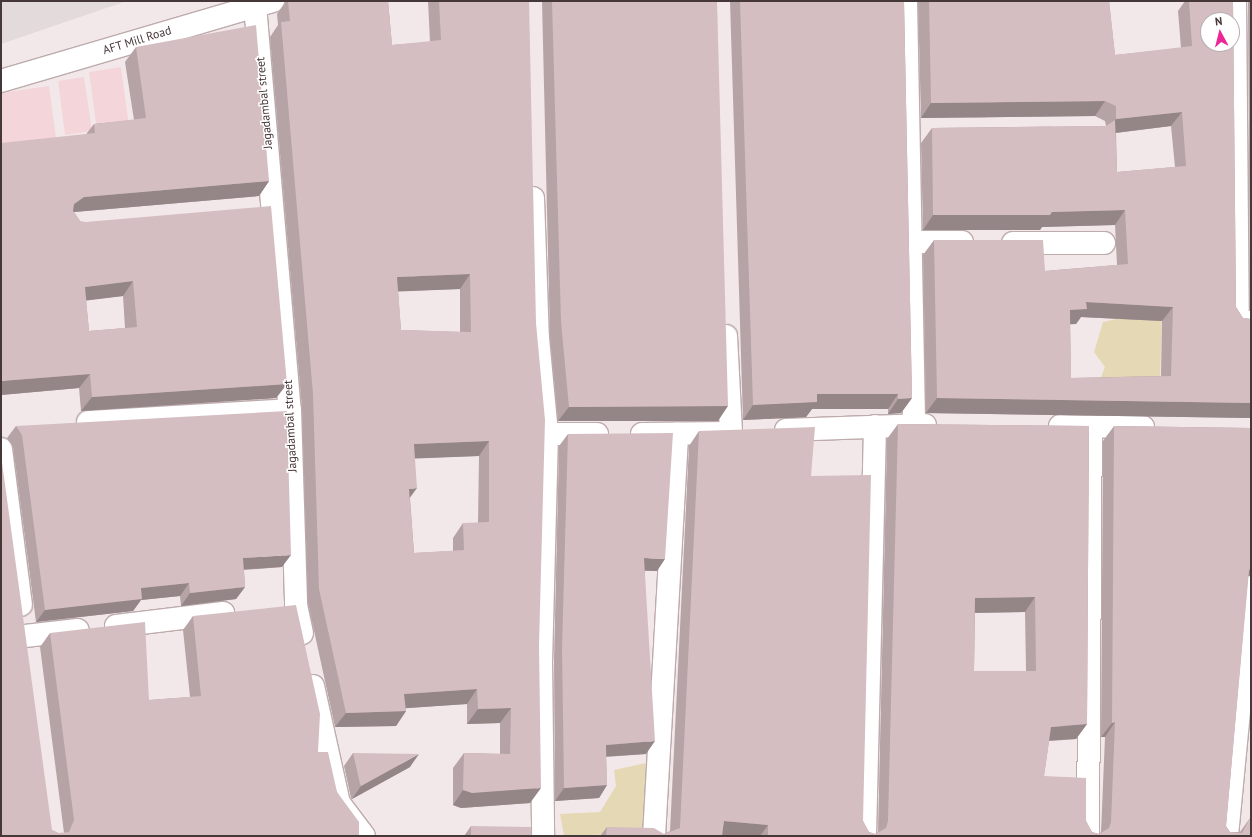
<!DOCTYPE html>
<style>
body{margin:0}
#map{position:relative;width:1252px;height:837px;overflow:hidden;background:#f3e8e9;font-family:"PT Sans",sans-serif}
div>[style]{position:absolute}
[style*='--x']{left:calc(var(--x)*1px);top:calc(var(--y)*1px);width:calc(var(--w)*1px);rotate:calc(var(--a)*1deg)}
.commercial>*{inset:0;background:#f4d5d9}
.industrial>*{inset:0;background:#e3dadb}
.green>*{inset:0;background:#e5d8b4}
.roads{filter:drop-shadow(1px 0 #beabac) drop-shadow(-1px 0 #beabac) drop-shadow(0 1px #beabac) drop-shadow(0 -1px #beabac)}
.street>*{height:22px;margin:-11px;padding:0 11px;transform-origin:11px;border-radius:11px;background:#fff}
.wall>*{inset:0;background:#b6a3a6}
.shaded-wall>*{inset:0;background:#948587}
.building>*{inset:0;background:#d4bec1}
span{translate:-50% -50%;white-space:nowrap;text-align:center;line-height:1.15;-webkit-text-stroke:3px #fff;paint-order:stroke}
.street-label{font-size:12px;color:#463739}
.frame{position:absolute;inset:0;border:2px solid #463739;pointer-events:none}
.north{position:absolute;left:1200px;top:12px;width:40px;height:40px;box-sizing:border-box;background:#fff;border:1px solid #b5afb0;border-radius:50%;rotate:353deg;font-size:11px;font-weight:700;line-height:16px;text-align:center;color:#463739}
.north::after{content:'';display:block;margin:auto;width:14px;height:18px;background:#ed2695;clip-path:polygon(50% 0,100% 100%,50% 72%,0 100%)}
</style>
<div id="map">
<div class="commercial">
<div style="clip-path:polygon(121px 67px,129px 126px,97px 131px,89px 72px)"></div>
<div style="clip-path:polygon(84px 77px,92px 131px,65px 135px,58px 81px)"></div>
<div style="clip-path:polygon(49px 86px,57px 145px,1px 152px,1px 93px)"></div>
</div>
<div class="industrial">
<div style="clip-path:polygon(1px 1px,127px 1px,1px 44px)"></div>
</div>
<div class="green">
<div style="clip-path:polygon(1162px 309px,1160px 383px,1099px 382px,1105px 367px,1094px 352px,1103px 322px)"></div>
<div style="clip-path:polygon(646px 763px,647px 813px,642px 833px,564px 836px,560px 814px,600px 812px,616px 786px,614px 770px)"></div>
</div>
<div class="roads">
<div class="street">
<div style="--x:906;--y:1;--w:424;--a:88.9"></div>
<div style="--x:1235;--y:1;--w:321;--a:89.5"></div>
<div style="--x:1238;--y:322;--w:13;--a:0"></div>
<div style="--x:255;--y:5;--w:407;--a:85.1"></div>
<div style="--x:290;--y:410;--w:195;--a:88.2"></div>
<div style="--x:296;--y:605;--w:29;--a:78"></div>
<div style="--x:1;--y:81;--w:284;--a:-16.4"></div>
<div style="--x:533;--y:198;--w:140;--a:88"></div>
<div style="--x:538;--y:338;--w:96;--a:84.6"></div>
<div style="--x:547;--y:434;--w:226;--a:91.5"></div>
<div style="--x:541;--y:660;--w:176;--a:89.3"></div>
<div style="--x:912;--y:242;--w:50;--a:0"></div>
<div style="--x:1013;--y:243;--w:91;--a:0"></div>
<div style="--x:726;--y:336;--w:97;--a:87"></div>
<div style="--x:88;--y:422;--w:202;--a:-3.4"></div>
<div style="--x:1060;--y:426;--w:83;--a:0.7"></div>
<div style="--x:786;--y:430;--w:139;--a:-2.1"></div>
<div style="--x:547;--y:434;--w:50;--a:0"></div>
<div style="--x:642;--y:434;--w:85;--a:-0.7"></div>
<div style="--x:1;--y:449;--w:157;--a:82.7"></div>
<div style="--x:116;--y:626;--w:108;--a:-6.9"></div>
<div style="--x:25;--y:636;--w:53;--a:-6.5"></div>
<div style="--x:313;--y:686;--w:120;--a:77.5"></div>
<div style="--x:339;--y:803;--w:41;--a:52.9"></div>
<div style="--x:654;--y:836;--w:403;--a:-86.7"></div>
<div style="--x:865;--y:836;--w:410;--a:-88.6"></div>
<div style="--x:1088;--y:836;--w:410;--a:-89.6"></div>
<div style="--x:1227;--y:836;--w:250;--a:-84.5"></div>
</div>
</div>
<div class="wall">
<div style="clip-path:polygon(evenodd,286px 1px,388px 1px,392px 45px,430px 42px,428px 1px,529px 1px,530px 803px,461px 808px,453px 805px,453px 768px,464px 753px,500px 754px,500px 723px,467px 724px,467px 704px,406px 708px,406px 711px,396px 726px,335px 727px,308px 603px,302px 409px,270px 37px,278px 25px,277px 14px,286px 1px,460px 289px,460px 332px,401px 330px,398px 291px,460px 289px,286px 1px,479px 456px,478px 523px,463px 523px,453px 538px,453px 551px,414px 553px,410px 498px,415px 458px,479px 456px)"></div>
<div style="clip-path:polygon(542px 1px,717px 1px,718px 421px,558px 421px,550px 337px)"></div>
<div style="clip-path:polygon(730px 1px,904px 1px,912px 398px,901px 413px,888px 414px,888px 409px,812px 409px,806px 417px,743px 420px)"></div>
<div style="clip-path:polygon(evenodd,918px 1px,1109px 1px,1115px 55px,1181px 48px,1178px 11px,1185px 1px,1233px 1px,1236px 307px,1243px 318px,1251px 319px,1251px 418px,926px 413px,923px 255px,934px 240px,1045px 271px,1117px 265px,1115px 225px,1042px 227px,1040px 230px,923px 230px,921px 143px,932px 128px,1106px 126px,1105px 121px,1095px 116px,921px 118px,918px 1px,1171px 126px,1175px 167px,1117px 172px,1116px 133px,1171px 126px,918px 1px,1081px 317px,1162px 321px,1161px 376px,1071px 378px,1070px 324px,1076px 324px,1081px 317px)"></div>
<div style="clip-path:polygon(1248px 1px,1251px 1px,1251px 310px,1250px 310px)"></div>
<div style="clip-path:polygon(evenodd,136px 47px,269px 181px,259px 196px,74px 212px,80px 221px,287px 384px,276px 398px,81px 411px,79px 388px,1px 395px,87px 133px,94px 124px,134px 120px,125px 62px,136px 47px,123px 296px,125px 328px,89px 331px,86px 300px,123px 296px)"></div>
<div style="clip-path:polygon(evenodd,898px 424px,1089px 426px,1087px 724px,1076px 739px,1049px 741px,1044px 776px,1086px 821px,1092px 832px,1099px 834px,1101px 832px,1105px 737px,1101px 737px,1103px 441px,1114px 426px,1251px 428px,1251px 575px,1248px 576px,1226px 826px,1230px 832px,1240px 832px,1250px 818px,1251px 836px,600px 836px,607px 827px,664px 834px,670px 831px,689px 446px,699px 431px,811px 476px,863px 821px,869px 832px,875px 834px,878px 832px,887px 439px,898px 424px,1025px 612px,1026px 671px,974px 671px,975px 613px,1025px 612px)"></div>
<div style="clip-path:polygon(16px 426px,282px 567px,244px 570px,245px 587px,236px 599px,181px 606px,180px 596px,141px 600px,133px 611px,36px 622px,13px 447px,7px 438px)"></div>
<div style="clip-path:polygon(568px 434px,657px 571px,645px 571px,646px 754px,606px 757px,607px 785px,599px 798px,555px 801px,554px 660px,559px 446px)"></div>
<div style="clip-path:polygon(193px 616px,318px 752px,337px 792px,359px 836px,1px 836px,52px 830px,58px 833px,64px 833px,40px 647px,50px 633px,149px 700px,190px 697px,183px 630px)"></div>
<div style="clip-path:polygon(353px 753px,410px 767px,352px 799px,351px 798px,344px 766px)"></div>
<div style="clip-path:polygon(471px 826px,531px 836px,464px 836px)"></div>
</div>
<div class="shaded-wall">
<div style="clip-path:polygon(1105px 101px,1095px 116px,921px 118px,931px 103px)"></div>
<div style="clip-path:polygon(1182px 112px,1171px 126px,1106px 134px,1116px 119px)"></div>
<div style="clip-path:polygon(269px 181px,259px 196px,74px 212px,64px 218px,74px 204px,84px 197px)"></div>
<div style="clip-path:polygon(1125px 210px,1115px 225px,1042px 227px,1040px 230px,923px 230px,933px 215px)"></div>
<div style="clip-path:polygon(470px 274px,460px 289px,387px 292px,397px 277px)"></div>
<div style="clip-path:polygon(133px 281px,123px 296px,75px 302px,85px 287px)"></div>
<div style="clip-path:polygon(1086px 302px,1173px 307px,1162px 321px,1081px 317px,1076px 324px,1060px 325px,1070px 310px)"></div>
<div style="clip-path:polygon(90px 374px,79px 388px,1px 395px,1px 381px)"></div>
<div style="clip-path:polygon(287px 384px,276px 398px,81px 411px,92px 397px)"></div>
<div style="clip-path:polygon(817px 394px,898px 394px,888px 409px,812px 409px,806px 417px,743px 420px,753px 405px)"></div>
<div style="clip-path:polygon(912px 398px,901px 413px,888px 414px,898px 399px)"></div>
<div style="clip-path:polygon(937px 398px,1251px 403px,1251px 418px,926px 413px)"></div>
<div style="clip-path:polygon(728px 406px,718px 421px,558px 421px,569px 407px)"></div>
<div style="clip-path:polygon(489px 441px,479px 456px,404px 459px,414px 444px)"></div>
<div style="clip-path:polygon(417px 488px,406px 503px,409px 489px)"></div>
<div style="clip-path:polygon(291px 555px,282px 567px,234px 570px,243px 558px)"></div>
<div style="clip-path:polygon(644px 558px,665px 559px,657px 571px,635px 570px)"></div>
<div style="clip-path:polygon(1251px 565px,1251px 575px,1241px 579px)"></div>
<div style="clip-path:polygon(189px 583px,180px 596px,141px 600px,133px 611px,36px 622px,45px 610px,141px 588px)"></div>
<div style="clip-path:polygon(245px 587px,236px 599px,181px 606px,190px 593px)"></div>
<div style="clip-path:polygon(1035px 597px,1025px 612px,965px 613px,975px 598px)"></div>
<div style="clip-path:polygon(477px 689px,467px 704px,394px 709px,404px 694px)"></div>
<div style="clip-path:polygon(511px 708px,500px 723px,467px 724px,478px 709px)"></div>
<div style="clip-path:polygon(406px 711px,396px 726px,335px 727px,346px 713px)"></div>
<div style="clip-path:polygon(1115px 722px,1105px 737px,1101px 737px,1112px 723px)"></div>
<div style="clip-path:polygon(1087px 724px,1076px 739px,1041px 741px,1051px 727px)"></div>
<div style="clip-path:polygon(655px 741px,646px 754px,597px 757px,606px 745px)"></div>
<div style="clip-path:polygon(419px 754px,410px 767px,352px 799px,361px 786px)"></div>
<div style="clip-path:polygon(607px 785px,599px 798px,555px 801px,564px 788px)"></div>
<div style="clip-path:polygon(541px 788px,530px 803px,461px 808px,453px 805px,463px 790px)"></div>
<div style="clip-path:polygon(724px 821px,768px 825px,760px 836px,721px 836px)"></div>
</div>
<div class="building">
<div style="clip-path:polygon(evenodd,288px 1px,388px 1px,392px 45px,441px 40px,439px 1px,529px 1px,536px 323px,545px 420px,539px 645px,541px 788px,472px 793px,463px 790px,464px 753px,510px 754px,511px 708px,478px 709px,477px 689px,404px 694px,406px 711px,346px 713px,319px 589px,313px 394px,281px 22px,290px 21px,288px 1px,470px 274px,471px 332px,401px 330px,397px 277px,470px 274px,288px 1px,489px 441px,489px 522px,463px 523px,464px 550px,414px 553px,409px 489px,417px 488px,414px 444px,489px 441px)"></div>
<div style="clip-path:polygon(552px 1px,717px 1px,728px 406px,569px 407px,561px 322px)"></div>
<div style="clip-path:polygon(740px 1px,904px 1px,912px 398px,898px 399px,898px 394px,817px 394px,817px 402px,753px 405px)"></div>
<div style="clip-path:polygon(evenodd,929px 1px,1109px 1px,1115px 55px,1192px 46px,1189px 1px,1233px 1px,1236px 307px,1243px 318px,1251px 319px,1251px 403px,937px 398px,934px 240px,1043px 240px,1045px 271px,1128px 264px,1125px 210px,1052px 212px,1050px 215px,933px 215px,932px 128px,1106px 126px,1115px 120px,1117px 172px,1186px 166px,1182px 112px,1116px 119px,1116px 106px,1105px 101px,931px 103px,929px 1px,1208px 20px,1232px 20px,1232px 44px,1208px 44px,1208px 20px,929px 1px,1086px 302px,1173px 307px,1171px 376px,1071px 378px,1070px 310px,1087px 309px,1086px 302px)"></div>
<div style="clip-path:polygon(evenodd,256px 25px,269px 181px,84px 197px,74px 204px,73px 211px,80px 221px,86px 222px,271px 206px,287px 384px,92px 397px,90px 374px,1px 381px,1px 143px,95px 133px,94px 124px,146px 118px,136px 47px,256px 25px,133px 281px,137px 327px,89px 331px,85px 287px,133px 281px)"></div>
<div style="clip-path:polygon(287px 411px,291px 555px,243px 558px,245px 587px,190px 593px,189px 583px,141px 588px,142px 599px,45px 610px,22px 435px,16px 426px)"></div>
<div style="clip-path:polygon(evenodd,898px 424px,1089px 426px,1087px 724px,1051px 727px,1044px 776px,1086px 778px,1086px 821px,1092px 832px,1099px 834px,1109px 828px,1111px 822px,1115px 722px,1112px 723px,1114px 426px,1251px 428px,1251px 566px,1249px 571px,1226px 826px,1230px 832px,1242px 833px,1250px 818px,1251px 818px,1251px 836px,768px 836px,768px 825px,724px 821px,722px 836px,606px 836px,607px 827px,654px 828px,664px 834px,680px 828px,699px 431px,815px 427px,811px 476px,871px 475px,863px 821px,869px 832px,875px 834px,886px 828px,888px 821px,898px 424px,1035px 597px,1036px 671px,974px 671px,975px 598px,1035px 597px)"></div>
<div style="clip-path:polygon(673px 433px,665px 559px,644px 558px,655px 741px,606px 745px,607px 785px,564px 788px,562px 648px,568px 434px)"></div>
<div style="clip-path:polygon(1px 455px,52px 830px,58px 833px,69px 832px,74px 820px,50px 633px,145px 622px,149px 700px,201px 696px,193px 616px,296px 605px,320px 714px,318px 752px,328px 752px,337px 792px,359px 822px,359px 836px,1px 836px)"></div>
<div style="clip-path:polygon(353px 753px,419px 754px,361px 786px,360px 784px)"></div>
<div style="clip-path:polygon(471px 826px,531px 827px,531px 836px,471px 836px)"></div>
</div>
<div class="street-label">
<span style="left:137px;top:40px;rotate:-17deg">AFT Mill Road</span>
<span style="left:264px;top:103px;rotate:-95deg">Jagadambal street</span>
<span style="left:290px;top:426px;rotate:-93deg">Jagadambal street</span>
</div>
<div class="frame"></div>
<div class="north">N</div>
</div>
